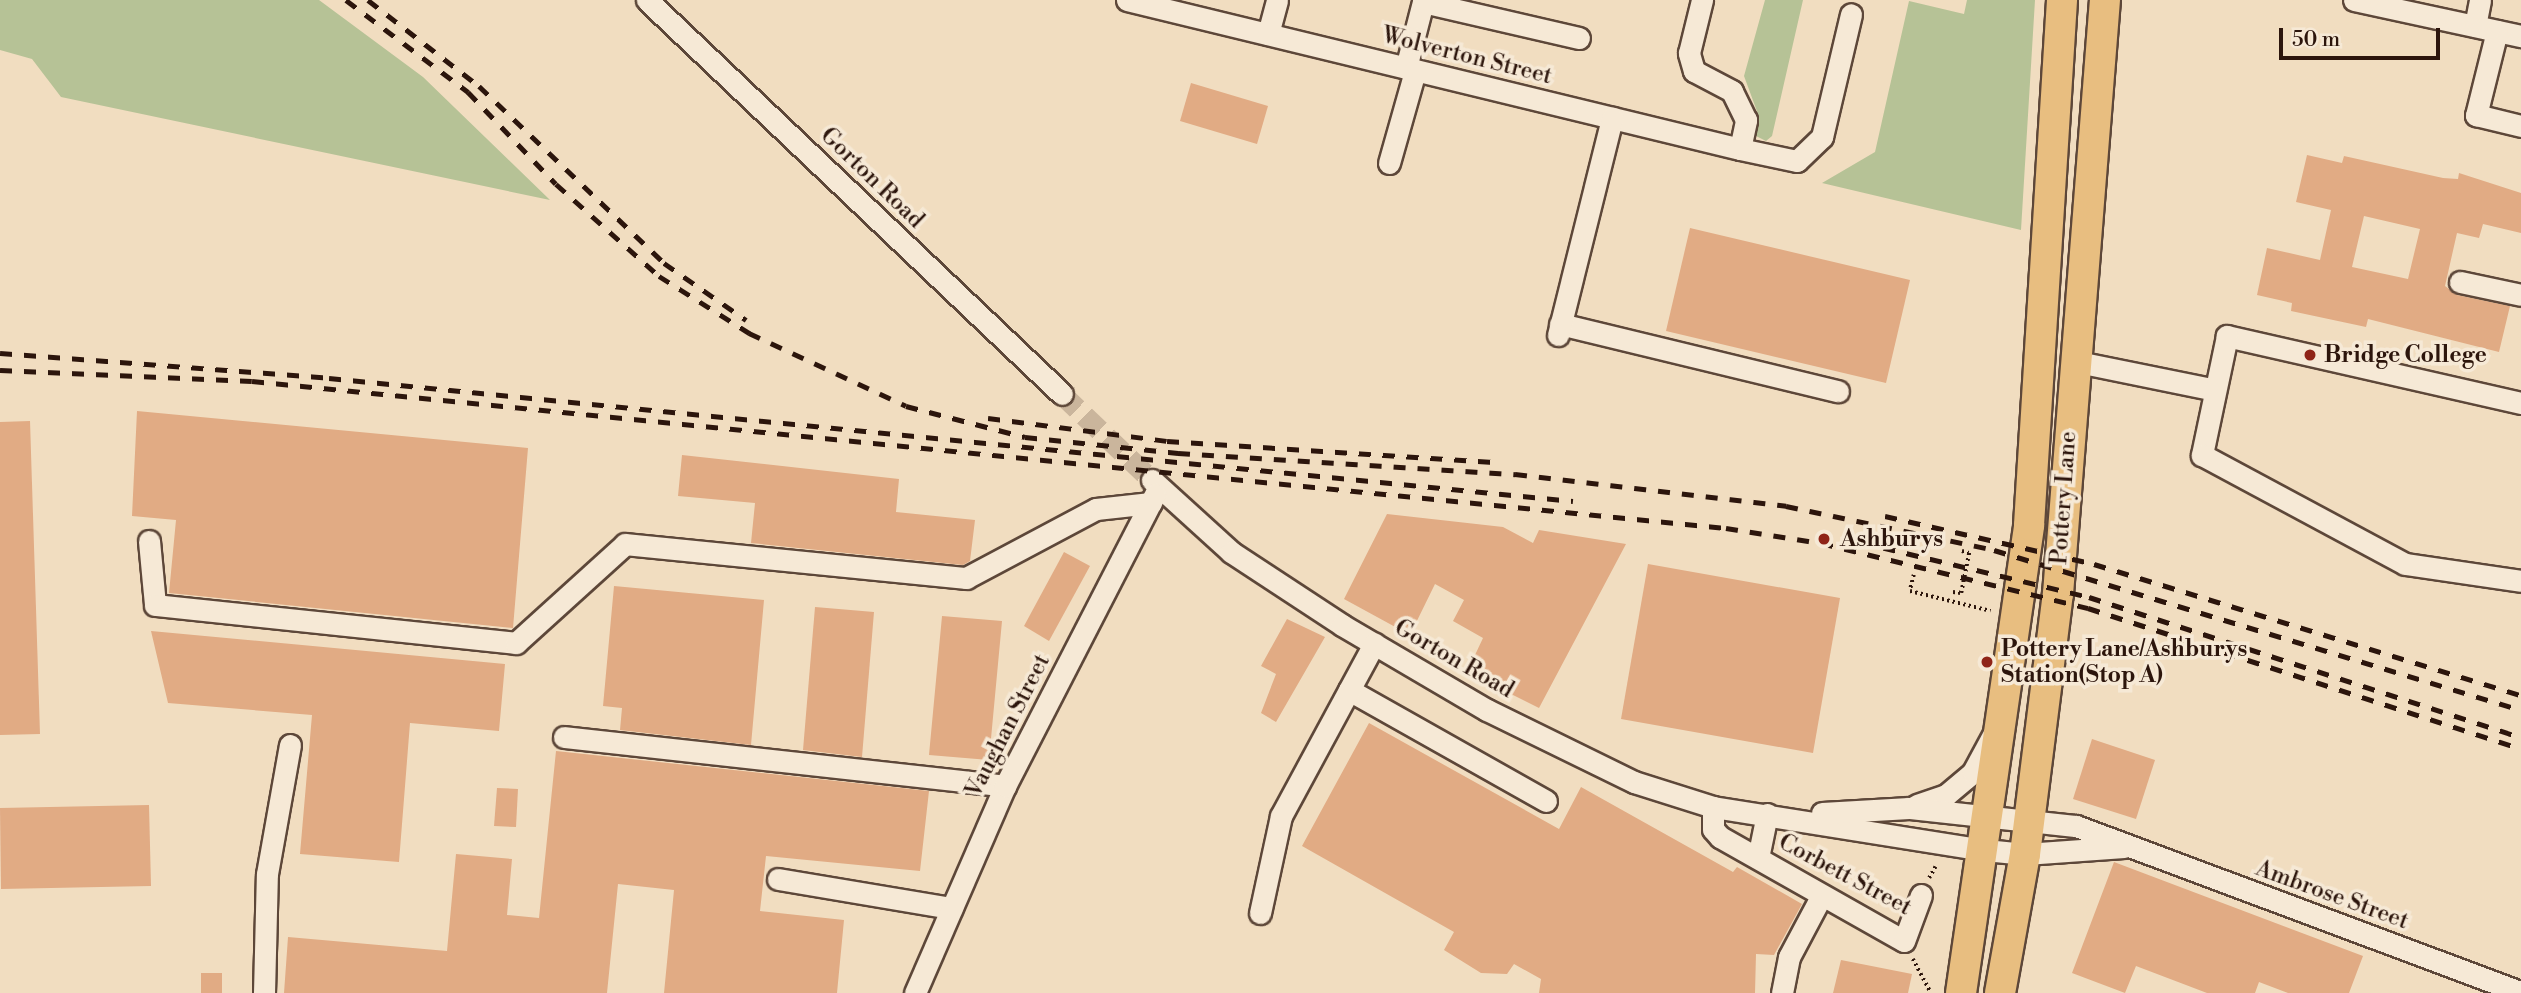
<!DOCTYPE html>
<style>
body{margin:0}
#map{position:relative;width:2521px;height:993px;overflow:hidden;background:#f1ddc0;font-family:"Libre Bodoni",serif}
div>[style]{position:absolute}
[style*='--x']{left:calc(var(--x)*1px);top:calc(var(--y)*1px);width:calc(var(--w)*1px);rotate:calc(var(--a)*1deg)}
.green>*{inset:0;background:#b6c296}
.building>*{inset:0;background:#e1ab84}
.minor-tunnel>*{height:21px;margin-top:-10.5px;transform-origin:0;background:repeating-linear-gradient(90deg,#cab59c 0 21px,transparent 0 31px)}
.path>*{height:3.5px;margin-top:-1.75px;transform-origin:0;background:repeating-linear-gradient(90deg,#2c150c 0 2px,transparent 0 5.5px)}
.roads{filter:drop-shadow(2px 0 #5d4739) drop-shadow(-2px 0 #5d4739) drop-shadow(0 2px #5d4739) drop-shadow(0 -2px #5d4739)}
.minor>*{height:21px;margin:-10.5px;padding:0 10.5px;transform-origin:10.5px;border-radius:10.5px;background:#f6e9d6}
.highway>*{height:30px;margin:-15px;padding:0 15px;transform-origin:15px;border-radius:15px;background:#e8be80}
.rail>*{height:5px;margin-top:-2.5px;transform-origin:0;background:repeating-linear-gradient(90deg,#2c150c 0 12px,transparent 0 24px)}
.path-bridge>*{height:3.5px;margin-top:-1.75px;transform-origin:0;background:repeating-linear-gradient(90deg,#2c150c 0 2px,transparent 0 5.5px)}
.dots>*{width:19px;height:19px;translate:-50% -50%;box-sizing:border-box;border:4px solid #f6e9d6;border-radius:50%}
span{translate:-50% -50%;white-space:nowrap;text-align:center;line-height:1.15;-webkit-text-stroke:7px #f6e9d6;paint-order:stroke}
.street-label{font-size:23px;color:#2c150c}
.poi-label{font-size:23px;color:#2c150c;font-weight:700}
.left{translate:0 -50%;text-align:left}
.scale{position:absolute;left:2279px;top:28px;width:161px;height:32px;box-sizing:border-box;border:4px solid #2c150c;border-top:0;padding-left:9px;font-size:21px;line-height:24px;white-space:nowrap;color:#2c150c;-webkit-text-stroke:5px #f6e9d6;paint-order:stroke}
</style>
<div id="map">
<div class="green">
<div style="clip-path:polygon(0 0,319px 0,423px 77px,550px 200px,61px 97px,32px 59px,0 50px)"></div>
<div style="clip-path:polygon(1765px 0,1803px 0,1772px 136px,1766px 141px,1756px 136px,1758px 114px,1744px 76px)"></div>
<div style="clip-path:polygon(1967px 0,2035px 0,2021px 230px,1822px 183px,1875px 152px,1909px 1px,1964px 14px)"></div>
</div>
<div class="building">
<div style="clip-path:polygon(1191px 83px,1268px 106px,1257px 144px,1180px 121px)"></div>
<div style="clip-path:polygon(evenodd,2307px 155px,2342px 163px,2344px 156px,2443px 178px,2458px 179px,2459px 173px,2521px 193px,2521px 233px,2483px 224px,2479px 238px,2457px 233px,2445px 286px,2457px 295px,2510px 306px,2499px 352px,2368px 319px,2366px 327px,2291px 311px,2292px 303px,2257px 295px,2267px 248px,2320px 260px,2331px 210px,2296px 202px,2307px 155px,2364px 216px,2420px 229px,2408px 279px,2352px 267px,2364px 216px)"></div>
<div style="clip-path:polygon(1690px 228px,1910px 280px,1886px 383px,1666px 331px)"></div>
<div style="clip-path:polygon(137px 411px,528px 448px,513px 628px,169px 593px,176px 520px,132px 516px)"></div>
<div style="clip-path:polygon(30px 421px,40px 734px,0 735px,0 422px)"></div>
<div style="clip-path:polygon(682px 455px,899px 479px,896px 512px,975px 520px,970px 561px,963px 565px,751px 543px,755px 503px,678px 496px)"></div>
<div style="clip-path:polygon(1387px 514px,1503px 527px,1533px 543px,1539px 530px,1626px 544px,1539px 708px,1467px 672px,1483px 638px,1453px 621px,1464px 600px,1435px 584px,1410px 635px,1344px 599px)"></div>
<div style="clip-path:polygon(1064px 552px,1090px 566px,1049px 641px,1024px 626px)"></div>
<div style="clip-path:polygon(1648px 564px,1840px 598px,1813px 753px,1621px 719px)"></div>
<div style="clip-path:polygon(614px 586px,764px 600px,751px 745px,620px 730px,622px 708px,603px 706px)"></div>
<div style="clip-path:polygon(815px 607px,874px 612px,862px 757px,803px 750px)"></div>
<div style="clip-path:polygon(942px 616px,1002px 621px,989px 760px,929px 755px)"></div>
<div style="clip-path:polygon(1287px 619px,1325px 637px,1276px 722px,1261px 713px,1276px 674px,1261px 666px)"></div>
<div style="clip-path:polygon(151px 631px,505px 664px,499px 731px,410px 723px,399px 862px,300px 854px,312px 715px,168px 703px)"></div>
<div style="clip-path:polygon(1369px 723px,1559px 829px,1581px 787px,1733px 872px,1737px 867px,1802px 904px,1774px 955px,1756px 954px,1755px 993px,1539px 993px,1541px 979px,1514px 964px,1507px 974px,1481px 973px,1444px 950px,1454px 932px,1302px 846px)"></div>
<div style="clip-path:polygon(2092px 739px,2155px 760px,2136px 819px,2073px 799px)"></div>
<div style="clip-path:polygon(556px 751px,929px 791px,920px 871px,766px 856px,760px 911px,844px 920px,837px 993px,664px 993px,674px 890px,618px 884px,607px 993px,284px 993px,288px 937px,447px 951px,456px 854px,512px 859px,507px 915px,539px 918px)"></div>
<div style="clip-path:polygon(497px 788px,518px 789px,516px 827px,494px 826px)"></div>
<div style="clip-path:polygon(149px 805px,151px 886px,1px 889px,0 808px)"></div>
<div style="clip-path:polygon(2114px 862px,2363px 956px,2349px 993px,2288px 993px,2259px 982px,2255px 993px,2207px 993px,2136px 966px,2125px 993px,2072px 973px)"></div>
<div style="clip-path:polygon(1841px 960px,1912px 974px,1908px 993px,1833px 993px)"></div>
<div style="clip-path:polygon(201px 973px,222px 973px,222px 993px,201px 993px)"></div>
</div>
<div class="minor-tunnel">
<div style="--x:1062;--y:394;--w:124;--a:43.7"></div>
</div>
<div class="path">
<div style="--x:1962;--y:551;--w:7;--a:16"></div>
<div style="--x:1914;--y:575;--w:16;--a:104"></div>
<div style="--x:1910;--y:591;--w:83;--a:13.9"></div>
<div style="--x:1953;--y:592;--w:8;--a:7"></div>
<div style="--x:1929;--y:878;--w:13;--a:-61"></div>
<div style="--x:1913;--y:959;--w:38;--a:62"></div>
</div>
<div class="roads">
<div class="minor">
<div style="--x:647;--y:0;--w:572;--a:43.51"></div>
<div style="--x:1127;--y:0;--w:631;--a:13.66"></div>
<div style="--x:1740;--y:149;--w:30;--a:-78"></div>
<div style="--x:1746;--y:120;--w:32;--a:-116"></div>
<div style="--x:1732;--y:91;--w:43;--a:-152.2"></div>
<div style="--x:1694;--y:71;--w:19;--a:-106"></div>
<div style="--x:1689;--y:53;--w:55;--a:-76.2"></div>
<div style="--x:2354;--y:0;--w:171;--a:12.2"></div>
<div style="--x:2475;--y:26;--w:26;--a:-79"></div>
<div style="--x:2497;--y:31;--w:87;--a:104"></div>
<div style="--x:2476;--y:115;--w:46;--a:13.7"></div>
<div style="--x:1268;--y:34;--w:35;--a:-75"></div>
<div style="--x:1406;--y:68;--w:68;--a:-75.6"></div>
<div style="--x:1423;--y:2;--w:160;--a:13"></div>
<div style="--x:1740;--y:149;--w:58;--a:11.9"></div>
<div style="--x:1797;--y:161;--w:35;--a:-44"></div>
<div style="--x:1822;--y:137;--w:126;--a:-76.7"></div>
<div style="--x:1389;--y:163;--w:96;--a:-74.2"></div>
<div style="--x:2460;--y:282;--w:62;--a:12"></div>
<div style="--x:1560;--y:324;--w:286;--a:13.6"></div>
<div style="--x:1558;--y:335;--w:224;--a:-76"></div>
<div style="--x:2073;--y:361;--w:145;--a:11.5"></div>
<div style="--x:2521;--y:403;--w:302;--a:-167.2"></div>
<div style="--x:2227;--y:336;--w:122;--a:101.9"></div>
<div style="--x:2202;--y:455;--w:230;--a:28.2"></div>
<div style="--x:2405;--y:564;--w:117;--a:8.3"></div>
<div style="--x:1152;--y:480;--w:107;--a:42.3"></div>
<div style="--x:1231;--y:552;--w:133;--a:33.3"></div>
<div style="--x:1342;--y:625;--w:168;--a:30.4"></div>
<div style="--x:1487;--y:710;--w:164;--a:26.1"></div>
<div style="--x:1634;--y:782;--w:83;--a:17.6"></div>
<div style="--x:1713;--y:807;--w:275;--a:9"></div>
<div style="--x:1985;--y:850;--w:40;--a:5.7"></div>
<div style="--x:2025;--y:854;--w:99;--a:-4"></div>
<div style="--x:149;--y:541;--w:64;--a:84.6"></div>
<div style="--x:155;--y:605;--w:363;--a:6"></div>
<div style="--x:516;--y:643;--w:147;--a:-42.2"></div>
<div style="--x:625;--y:544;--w:343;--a:5.7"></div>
<div style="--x:966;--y:578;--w:147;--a:-28"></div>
<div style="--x:1096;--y:509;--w:55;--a:-6.2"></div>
<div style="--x:1349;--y:690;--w:226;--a:29.4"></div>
<div style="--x:564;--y:737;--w:444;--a:6.3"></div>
<div style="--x:1917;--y:805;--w:31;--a:-19"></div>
<div style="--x:1946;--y:795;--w:35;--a:-40"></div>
<div style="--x:1973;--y:772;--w:42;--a:-61.6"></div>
<div style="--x:1713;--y:807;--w:22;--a:90"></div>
<div style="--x:1713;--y:829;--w:11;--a:49"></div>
<div style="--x:1720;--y:837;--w:211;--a:29.5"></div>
<div style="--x:1904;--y:941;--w:49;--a:-69.7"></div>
<div style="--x:1822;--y:813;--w:87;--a:-3.3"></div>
<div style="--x:1909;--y:808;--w:168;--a:6.2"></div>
<div style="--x:2076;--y:826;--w:475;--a:20.5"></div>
<div style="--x:1758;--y:858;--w:45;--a:-78.4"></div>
<div style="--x:778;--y:879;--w:176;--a:9.5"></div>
<div style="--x:1260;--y:913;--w:99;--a:-77.8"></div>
<div style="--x:1281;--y:816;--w:196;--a:-61.6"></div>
<div style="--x:264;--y:993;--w:119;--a:-88.6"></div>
<div style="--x:267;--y:874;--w:131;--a:-79.9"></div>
<div style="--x:915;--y:993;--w:226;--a:-66.5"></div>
<div style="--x:1005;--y:786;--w:328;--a:-62.8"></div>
<div style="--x:1782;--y:993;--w:37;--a:-79"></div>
<div style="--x:1789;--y:957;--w:70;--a:-62"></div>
</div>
<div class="highway">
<div style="--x:1961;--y:993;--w:473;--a:-81.7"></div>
<div style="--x:2029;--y:525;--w:526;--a:-86.4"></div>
<div style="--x:2000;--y:993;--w:141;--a:-79.8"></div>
<div style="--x:2025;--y:854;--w:262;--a:-82.8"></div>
<div style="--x:2058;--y:594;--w:596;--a:-85.48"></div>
</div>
</div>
<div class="rail">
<div style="--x:346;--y:0;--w:153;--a:37"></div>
<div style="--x:468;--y:92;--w:127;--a:46.3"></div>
<div style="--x:556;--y:184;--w:138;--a:41.8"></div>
<div style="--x:659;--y:276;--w:107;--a:32.3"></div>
<div style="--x:749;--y:333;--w:173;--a:24.9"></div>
<div style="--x:906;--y:406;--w:123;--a:14.6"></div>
<div style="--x:1025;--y:437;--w:154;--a:6"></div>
<div style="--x:1178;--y:453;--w:338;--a:3.6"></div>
<div style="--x:1515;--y:474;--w:273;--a:6.7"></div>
<div style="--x:1786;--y:506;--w:213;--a:11.9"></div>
<div style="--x:1994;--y:550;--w:551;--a:16.89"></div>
<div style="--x:368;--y:0;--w:140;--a:37.8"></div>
<div style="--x:479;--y:86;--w:256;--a:43.7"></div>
<div style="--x:664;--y:263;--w:100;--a:34.8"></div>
<div style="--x:0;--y:353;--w:330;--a:4.3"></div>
<div style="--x:329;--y:378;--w:1250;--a:5.65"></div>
<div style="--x:0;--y:370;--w:252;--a:2.5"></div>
<div style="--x:252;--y:381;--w:1481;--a:5.7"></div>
<div style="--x:1726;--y:528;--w:96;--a:9"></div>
<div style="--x:1821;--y:543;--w:275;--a:13.7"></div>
<div style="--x:2088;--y:608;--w:455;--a:18"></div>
<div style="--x:988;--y:418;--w:180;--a:7.3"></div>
<div style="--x:1167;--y:441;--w:327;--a:3.7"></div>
<div style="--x:1885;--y:516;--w:214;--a:12.9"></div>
<div style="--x:2094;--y:564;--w:447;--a:17.1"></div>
<div style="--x:1860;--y:542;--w:236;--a:13.5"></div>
<div style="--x:2089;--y:597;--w:454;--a:18"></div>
</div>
<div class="path-bridge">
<div style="--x:1961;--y:593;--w:41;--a:-78.7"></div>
</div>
<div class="dots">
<div style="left:2310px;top:355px;background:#8f2418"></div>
<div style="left:1824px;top:539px;background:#8f2418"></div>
<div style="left:1987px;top:662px;background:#8f2418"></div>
</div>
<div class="street-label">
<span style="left:1467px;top:56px;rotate:14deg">Wolverton Street</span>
<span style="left:872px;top:178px;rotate:44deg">Gorton Road</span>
<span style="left:2064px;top:498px;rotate:-86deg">Pottery Lane</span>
<span style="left:1454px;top:659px;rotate:30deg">Gorton Road</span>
<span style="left:1008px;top:726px;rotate:-63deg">Vaughan Street</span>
<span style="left:1845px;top:875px;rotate:28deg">Corbett Street</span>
<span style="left:2332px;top:895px;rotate:20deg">Ambrose Street</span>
</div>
<div class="poi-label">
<span class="left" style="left:2324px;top:355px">Bridge College</span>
<span class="left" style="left:1840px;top:539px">Ashburys</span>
<span class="left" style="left:2001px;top:662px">Pottery Lane/Ashburys<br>Station(Stop A)</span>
</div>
<div class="scale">50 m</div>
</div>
